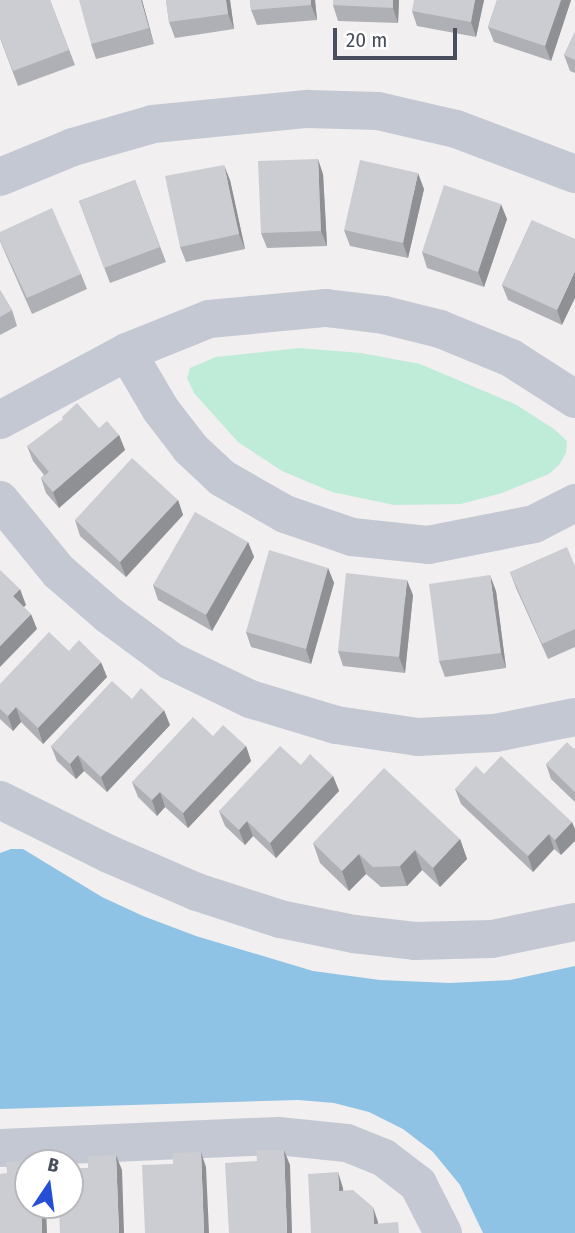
<!DOCTYPE html>
<style>
body{margin:0}
#map{position:relative;width:575px;height:1233px;overflow:hidden;background:#f1efef;font-family:"Fira Sans Condensed",sans-serif}
div>[style]{position:absolute}
[style*='--x']{left:calc(var(--x)*1px);top:calc(var(--y)*1px);width:calc(var(--w)*1px);rotate:calc(var(--a)*1deg)}
.green>*{inset:0;background:#bfecd9}
.water>*{inset:0;background:#8fc3e6}
.minor>*{height:38px;margin:-19px;padding:0 19px;transform-origin:19px;border-radius:19px;background:#c3c8d3}
.wall>*{inset:0;background:#afb0b5}
.shaded-wall>*{inset:0;background:#8f9094}
.building>*{inset:0;background:#cccdd3}
span{translate:-50% -50%;white-space:nowrap;text-align:center;line-height:1.15;-webkit-text-stroke:7px #fff;paint-order:stroke}
.north{position:absolute;left:14px;top:1149px;width:70px;height:70px;box-sizing:border-box;background:#fff;border:2px solid #b6b8bd;border-radius:50%;rotate:13deg;font-size:19px;font-weight:700;line-height:28px;text-align:center;color:#484e5b}
.north::after{content:'';display:block;margin:auto;width:24px;height:32px;background:#244fd5;clip-path:polygon(50% 0,100% 100%,50% 72%,0 100%)}
.scale{position:absolute;left:333px;top:28px;width:124px;height:32px;box-sizing:border-box;border:4px solid #484e5b;border-top:0;padding-left:9px;font-size:21px;line-height:24px;white-space:nowrap;color:#484e5b;-webkit-text-stroke:5px #fff;paint-order:stroke}
</style>
<div id="map">
<div class="green">
<div style="clip-path:polygon(299px 348px,361px 353px,420px 364px,515px 404px,554px 429px,567px 441px,566px 453px,559px 465px,549px 474px,502px 493px,461px 504px,394px 505px,332px 492px,282px 471px,238px 442px,194px 393px,187px 378px,190px 368px,216px 357px)"></div>
</div>
<div class="water">
<div style="clip-path:polygon(11px 849px,23px 849px,102px 897px,143px 916px,196px 936px,313px 971px,380px 980px,450px 983px,510px 980px,575px 966px,575px 1233px,483px 1233px,460px 1185px,433px 1152px,403px 1129px,369px 1112px,334px 1103px,298px 1100px,0 1109px,0 853px)"></div>
</div>
<div class="minor">
<div style="--x:0;--y:177;--w:79;--a:-22.3"></div>
<div style="--x:73;--y:147;--w:83;--a:-16"></div>
<div style="--x:153;--y:124;--w:155;--a:-5.6"></div>
<div style="--x:307;--y:109;--w:71;--a:1.6"></div>
<div style="--x:378;--y:111;--w:80;--a:13"></div>
<div style="--x:456;--y:129;--w:127;--a:20.7"></div>
<div style="--x:127;--y:352;--w:67;--a:59.6"></div>
<div style="--x:161;--y:410;--w:49;--a:52.4"></div>
<div style="--x:191;--y:449;--w:42;--a:43.1"></div>
<div style="--x:222;--y:478;--w:73;--a:29.7"></div>
<div style="--x:285;--y:514;--w:71;--a:18.9"></div>
<div style="--x:352;--y:537;--w:76;--a:6"></div>
<div style="--x:428;--y:545;--w:108;--a:-11.2"></div>
<div style="--x:534;--y:524;--w:46;--a:-27.1"></div>
<div style="--x:0;--y:420;--w:144;--a:-28.2"></div>
<div style="--x:127;--y:352;--w:88;--a:-21.9"></div>
<div style="--x:209;--y:319;--w:118;--a:-5.4"></div>
<div style="--x:326;--y:308;--w:58;--a:6.9"></div>
<div style="--x:384;--y:315;--w:58;--a:14"></div>
<div style="--x:440;--y:329;--w:77;--a:22.2"></div>
<div style="--x:511;--y:358;--w:76;--a:32.6"></div>
<div style="--x:0;--y:500;--w:93;--a:50.7"></div>
<div style="--x:59;--y:572;--w:67;--a:40.8"></div>
<div style="--x:110;--y:616;--w:76;--a:36.4"></div>
<div style="--x:171;--y:661;--w:88;--a:25.7"></div>
<div style="--x:250;--y:699;--w:90;--a:16.8"></div>
<div style="--x:336;--y:725;--w:83;--a:8.3"></div>
<div style="--x:418;--y:737;--w:77;--a:-3"></div>
<div style="--x:495;--y:733;--w:82;--a:-11.3"></div>
<div style="--x:0;--y:800;--w:122;--a:26.4"></div>
<div style="--x:109;--y:854;--w:96;--a:23.4"></div>
<div style="--x:197;--y:892;--w:87;--a:18"></div>
<div style="--x:280;--y:919;--w:76;--a:11.5"></div>
<div style="--x:354;--y:934;--w:61;--a:6.5"></div>
<div style="--x:415;--y:941;--w:77;--a:-1.5"></div>
<div style="--x:492;--y:939;--w:85;--a:-11.6"></div>
<div style="--x:0;--y:1148;--w:278;--a:-2.5"></div>
<div style="--x:278;--y:1136;--w:69;--a:5.8"></div>
<div style="--x:347;--y:1143;--w:40;--a:22"></div>
<div style="--x:384;--y:1158;--w:43;--a:37.4"></div>
<div style="--x:418;--y:1184;--w:55;--a:63"></div>
</div>
<div class="wall">
<div style="clip-path:polygon(50px 0,75px 65px,18px 86px,0 38px)"></div>
<div style="clip-path:polygon(142px 0,154px 44px,96px 59px,91px 44px)"></div>
<div style="clip-path:polygon(166px 0,230px 0,234px 29px,175px 38px,169px 22px)"></div>
<div style="clip-path:polygon(250px 0,315px 0,317px 20px,257px 25px,251px 10px)"></div>
<div style="clip-path:polygon(399px 0,398px 23px,338px 21px,333px 5px)"></div>
<div style="clip-path:polygon(484px 0,476px 37px,417px 26px,412px 11px)"></div>
<div style="clip-path:polygon(497px 0,571px 0,551px 61px,494px 42px,488px 27px)"></div>
<div style="clip-path:polygon(575px 32px,575px 73px,570px 71px,564px 55px)"></div>
<div style="clip-path:polygon(323px 174px,327px 246px,267px 248px,261px 233px)"></div>
<div style="clip-path:polygon(135px 180px,166px 262px,110px 283px,79px 201px)"></div>
<div style="clip-path:polygon(230px 180px,245px 249px,186px 262px,180px 247px)"></div>
<div style="clip-path:polygon(424px 189px,408px 258px,350px 246px,344px 230px)"></div>
<div style="clip-path:polygon(507px 219px,484px 287px,427px 268px,422px 252px)"></div>
<div style="clip-path:polygon(532px 220px,562px 325px,508px 300px,502px 285px)"></div>
<div style="clip-path:polygon(0 232px,81px 274px,87px 289px,32px 314px,3px 248px,0 241px)"></div>
<div style="clip-path:polygon(0 290px,12px 310px,17px 326px,0 335px)"></div>
<div style="clip-path:polygon(99px 428px,119px 435px,125px 450px,59px 508px,46px 493px,41px 478px,44px 475px,33px 461px,27px 446px)"></div>
<div style="clip-path:polygon(178px 500px,183px 515px,126px 577px,80px 536px,75px 520px)"></div>
<div style="clip-path:polygon(248px 542px,254px 557px,212px 631px,158px 600px,153px 585px)"></div>
<div style="clip-path:polygon(575px 566px,575px 647px,548px 659px,516px 588px,510px 572px)"></div>
<div style="clip-path:polygon(328px 568px,334px 583px,311px 664px,251px 647px,246px 632px)"></div>
<div style="clip-path:polygon(496px 591px,506px 668px,445px 677px,439px 661px)"></div>
<div style="clip-path:polygon(413px 595px,405px 673px,343px 666px,338px 651px)"></div>
<div style="clip-path:polygon(69px 651px,107px 677px,43px 744px,21px 722px,13px 731px,0 719px,0 684px)"></div>
<div style="clip-path:polygon(132px 699px,170px 725px,107px 792px,84px 771px,76px 779px,57px 761px,51px 746px)"></div>
<div style="clip-path:polygon(213px 736px,246px 746px,251px 761px,188px 828px,165px 807px,157px 816px,138px 797px,132px 782px)"></div>
<div style="clip-path:polygon(575px 748px,575px 802px,551px 779px,546px 764px)"></div>
<div style="clip-path:polygon(301px 765px,333px 776px,339px 791px,276px 858px,253px 836px,245px 845px,225px 826px,219px 811px)"></div>
<div style="clip-path:polygon(484px 774px,572px 822px,561px 855px,554px 849px,533px 872px,461px 804px,455px 789px)"></div>
<div style="clip-path:polygon(460px 839px,467px 859px,440px 887px,422px 870px,407px 886px,381px 887px,366px 874px,349px 891px,320px 863px,313px 843px)"></div>
</div>
<div class="shaded-wall">
<div style="clip-path:polygon(141px 0,142px 0,154px 44px,149px 28px)"></div>
<div style="clip-path:polygon(226px 0,230px 0,234px 29px,228px 14px)"></div>
<div style="clip-path:polygon(311px 0,315px 0,317px 20px,311px 5px)"></div>
<div style="clip-path:polygon(393px 0,399px 0,398px 23px,393px 8px)"></div>
<div style="clip-path:polygon(475px 0,484px 0,476px 37px,471px 22px)"></div>
<div style="clip-path:polygon(561px 0,571px 0,551px 61px,545px 46px)"></div>
<div style="clip-path:polygon(318px 159px,323px 174px,327px 246px,321px 231px)"></div>
<div style="clip-path:polygon(224px 165px,230px 180px,245px 249px,239px 234px)"></div>
<div style="clip-path:polygon(418px 173px,424px 189px,408px 258px,403px 243px)"></div>
<div style="clip-path:polygon(501px 204px,507px 219px,484px 287px,478px 272px)"></div>
<div style="clip-path:polygon(575px 271px,575px 298px,562px 325px,557px 310px)"></div>
<div style="clip-path:polygon(119px 435px,125px 450px,59px 508px,53px 492px)"></div>
<div style="clip-path:polygon(178px 500px,183px 515px,126px 577px,120px 562px)"></div>
<div style="clip-path:polygon(248px 542px,254px 557px,212px 631px,206px 615px)"></div>
<div style="clip-path:polygon(328px 568px,334px 583px,311px 664px,306px 649px)"></div>
<div style="clip-path:polygon(490px 575px,496px 591px,506px 668px,501px 653px)"></div>
<div style="clip-path:polygon(407px 580px,413px 595px,405px 673px,399px 657px)"></div>
<div style="clip-path:polygon(20px 589px,26px 605px,19px 612px,13px 596px)"></div>
<div style="clip-path:polygon(31px 614px,37px 629px,0 667px,0 646px)"></div>
<div style="clip-path:polygon(101px 662px,107px 677px,43px 744px,38px 728px)"></div>
<div style="clip-path:polygon(16px 707px,21px 722px,13px 731px,8px 716px)"></div>
<div style="clip-path:polygon(164px 710px,170px 725px,107px 792px,101px 777px)"></div>
<div style="clip-path:polygon(246px 746px,251px 761px,188px 828px,183px 813px)"></div>
<div style="clip-path:polygon(78px 755px,84px 771px,76px 779px,70px 764px)"></div>
<div style="clip-path:polygon(333px 776px,339px 791px,276px 858px,270px 843px)"></div>
<div style="clip-path:polygon(160px 792px,165px 807px,157px 816px,152px 800px)"></div>
<div style="clip-path:polygon(247px 821px,253px 836px,245px 845px,239px 830px)"></div>
<div style="clip-path:polygon(572px 822px,575px 829px,575px 841px,561px 855px,555px 840px)"></div>
<div style="clip-path:polygon(549px 834px,554px 849px,533px 872px,528px 856px)"></div>
<div style="clip-path:polygon(460px 839px,467px 859px,440px 887px,433px 868px)"></div>
<div style="clip-path:polygon(415px 850px,422px 870px,407px 886px,400px 866px)"></div>
<div style="clip-path:polygon(359px 854px,366px 874px,349px 891px,342px 871px)"></div>
<div style="clip-path:polygon(284px 1150px,290px 1165px,292px 1233px,287px 1233px)"></div>
<div style="clip-path:polygon(201px 1152px,206px 1167px,209px 1233px,204px 1233px)"></div>
<div style="clip-path:polygon(116px 1155px,122px 1170px,124px 1233px,119px 1233px)"></div>
<div style="clip-path:polygon(338px 1172px,343px 1188px,344px 1206px,339px 1191px)"></div>
<div style="clip-path:polygon(41px 1205px,46px 1205px,47px 1233px,42px 1233px)"></div>
<div style="clip-path:polygon(373px 1207px,378px 1222px,379px 1233px,374px 1224px)"></div>
</div>
<div class="building">
<div style="clip-path:polygon(0 0,50px 0,69px 50px,13px 71px,0 37px)"></div>
<div style="clip-path:polygon(79px 0,141px 0,149px 28px,91px 44px)"></div>
<div style="clip-path:polygon(166px 0,226px 0,228px 14px,169px 22px)"></div>
<div style="clip-path:polygon(250px 0,311px 0,311px 5px,251px 10px)"></div>
<div style="clip-path:polygon(333px 0,393px 0,393px 8px,333px 5px)"></div>
<div style="clip-path:polygon(414px 0,475px 0,471px 22px,412px 11px)"></div>
<div style="clip-path:polygon(497px 0,561px 0,545px 46px,488px 27px)"></div>
<div style="clip-path:polygon(575px 32px,575px 60px,564px 55px)"></div>
<div style="clip-path:polygon(318px 159px,321px 231px,261px 233px,258px 161px)"></div>
<div style="clip-path:polygon(360px 160px,418px 173px,403px 243px,344px 230px)"></div>
<div style="clip-path:polygon(224px 165px,239px 234px,180px 247px,165px 176px)"></div>
<div style="clip-path:polygon(135px 180px,160px 247px,104px 268px,79px 201px)"></div>
<div style="clip-path:polygon(444px 185px,501px 204px,478px 272px,422px 252px)"></div>
<div style="clip-path:polygon(52px 208px,81px 274px,27px 298px,0 240px,0 232px)"></div>
<div style="clip-path:polygon(532px 220px,575px 239px,575px 271px,557px 310px,502px 285px)"></div>
<div style="clip-path:polygon(0 290px,12px 310px,0 317px)"></div>
<div style="clip-path:polygon(77px 403px,99px 428px,107px 421px,119px 435px,53px 492px,41px 478px,49px 472px,27px 446px,63px 419px,62px 417px)"></div>
<div style="clip-path:polygon(132px 458px,178px 500px,120px 562px,75px 520px)"></div>
<div style="clip-path:polygon(195px 512px,248px 542px,206px 615px,153px 585px)"></div>
<div style="clip-path:polygon(567px 547px,575px 566px,575px 629px,542px 644px,510px 572px)"></div>
<div style="clip-path:polygon(269px 550px,328px 568px,306px 649px,246px 632px)"></div>
<div style="clip-path:polygon(0 570px,20px 589px,13px 596px,31px 614px,0 646px)"></div>
<div style="clip-path:polygon(346px 573px,407px 580px,399px 657px,338px 651px)"></div>
<div style="clip-path:polygon(490px 575px,501px 653px,439px 661px,429px 584px)"></div>
<div style="clip-path:polygon(49px 632px,69px 651px,79px 640px,101px 662px,38px 728px,16px 707px,8px 716px,0 709px,0 684px)"></div>
<div style="clip-path:polygon(112px 681px,132px 699px,141px 688px,164px 710px,101px 777px,78px 755px,70px 764px,51px 746px)"></div>
<div style="clip-path:polygon(193px 717px,213px 736px,223px 725px,246px 746px,183px 813px,160px 792px,152px 800px,132px 782px)"></div>
<div style="clip-path:polygon(567px 742px,574px 749px,575px 748px,575px 792px,546px 764px)"></div>
<div style="clip-path:polygon(280px 746px,301px 765px,310px 754px,333px 776px,270px 843px,247px 821px,239px 830px,219px 811px)"></div>
<div style="clip-path:polygon(501px 756px,572px 822px,555px 840px,549px 834px,528px 856px,455px 789px,476px 766px,484px 774px)"></div>
<div style="clip-path:polygon(384px 768px,460px 839px,433px 868px,415px 850px,400px 866px,373px 867px,359px 854px,342px 871px,313px 843px)"></div>
<div style="clip-path:polygon(256px 1150px,284px 1150px,287px 1233px,229px 1233px,225px 1163px,257px 1161px)"></div>
<div style="clip-path:polygon(201px 1152px,204px 1233px,145px 1233px,142px 1165px,173px 1164px,173px 1153px)"></div>
<div style="clip-path:polygon(116px 1155px,119px 1233px,60px 1233px,59px 1205px,70px 1205px,70px 1168px,88px 1168px,88px 1156px)"></div>
<div style="clip-path:polygon(39px 1161px,39px 1163px,28px 1163px,28px 1205px,41px 1205px,42px 1233px,0 1233px,0 1174px,7px 1173px,6px 1162px)"></div>
<div style="clip-path:polygon(338px 1172px,339px 1191px,353px 1190px,373px 1207px,374px 1224px,398px 1222px,399px 1233px,311px 1233px,308px 1174px)"></div>
</div>
<div class="north">B</div>
<div class="scale">20 m</div>
</div>
